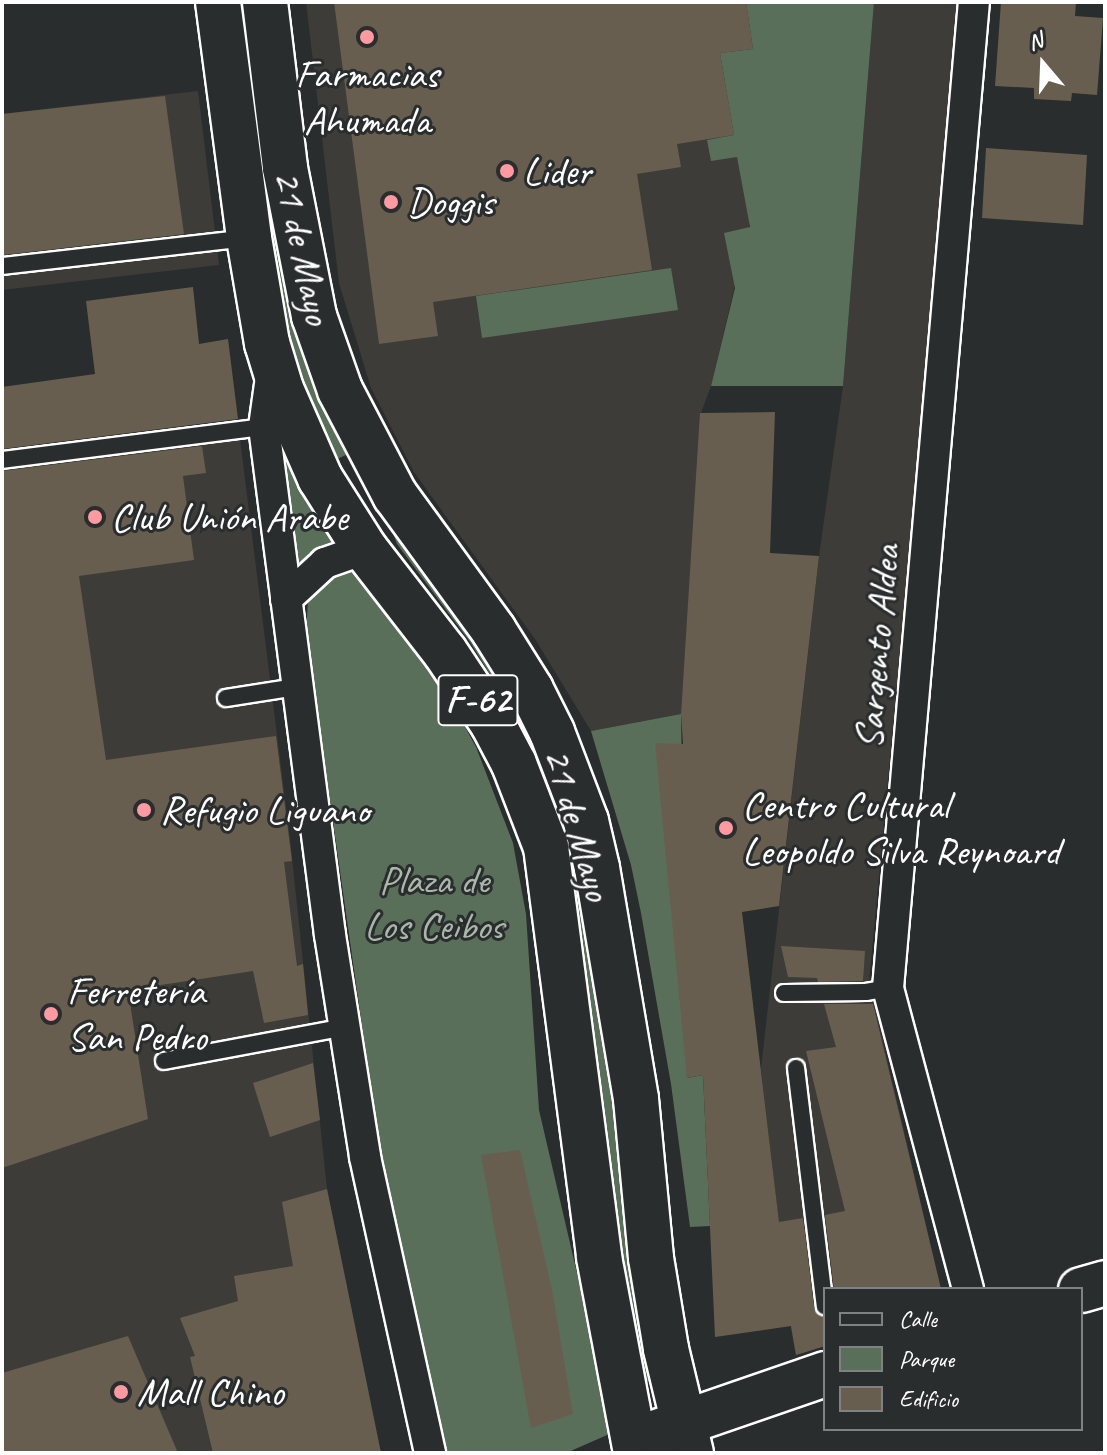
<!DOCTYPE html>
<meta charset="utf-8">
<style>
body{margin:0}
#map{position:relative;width:1107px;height:1455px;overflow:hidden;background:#2a2d2e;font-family:Caveat,sans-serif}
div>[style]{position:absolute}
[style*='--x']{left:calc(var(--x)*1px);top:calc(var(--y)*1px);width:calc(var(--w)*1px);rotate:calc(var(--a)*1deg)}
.built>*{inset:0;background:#3d3c38}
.green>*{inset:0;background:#596f5a}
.building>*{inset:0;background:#685e4f}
.roads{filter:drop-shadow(2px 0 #fff) drop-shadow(-2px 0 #fff) drop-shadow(0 2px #fff) drop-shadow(0 -2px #fff)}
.service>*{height:16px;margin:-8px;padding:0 8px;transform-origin:8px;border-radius:8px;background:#2a2d2e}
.minor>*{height:30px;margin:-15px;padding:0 15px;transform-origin:15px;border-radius:15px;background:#2a2d2e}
.primary>*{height:44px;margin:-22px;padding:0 22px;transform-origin:22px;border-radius:22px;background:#2a2d2e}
.dots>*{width:22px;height:22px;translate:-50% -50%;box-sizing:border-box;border:4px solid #2a2d2e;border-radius:50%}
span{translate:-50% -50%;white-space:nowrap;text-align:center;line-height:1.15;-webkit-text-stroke:6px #2a2d2e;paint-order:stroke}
.shield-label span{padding:2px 6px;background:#2a2d2e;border:2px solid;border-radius:6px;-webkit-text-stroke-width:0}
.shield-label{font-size:38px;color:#fff;font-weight:700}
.poi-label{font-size:40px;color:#fff}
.left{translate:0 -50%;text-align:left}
.street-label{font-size:40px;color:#fff}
.park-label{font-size:40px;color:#acb7ac}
.frame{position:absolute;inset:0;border:4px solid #fff;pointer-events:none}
.legend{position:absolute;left:823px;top:1287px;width:260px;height:144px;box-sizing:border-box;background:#2a2d2e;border:2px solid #7f8182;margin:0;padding:10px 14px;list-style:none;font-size:24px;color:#fff}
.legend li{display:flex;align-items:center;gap:16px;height:40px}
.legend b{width:40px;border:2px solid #7f8182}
.north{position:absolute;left:1003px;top:24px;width:80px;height:80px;-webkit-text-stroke:6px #2a2d2e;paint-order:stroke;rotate:341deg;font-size:22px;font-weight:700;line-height:32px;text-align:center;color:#fff}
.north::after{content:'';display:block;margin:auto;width:28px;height:36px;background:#fff;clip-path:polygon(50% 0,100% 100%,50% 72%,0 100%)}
</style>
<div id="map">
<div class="built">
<div style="clip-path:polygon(306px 2px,802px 2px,711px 386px,701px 413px,681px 714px,591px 731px,535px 639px,414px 472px,371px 388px,339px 283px)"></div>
<div style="clip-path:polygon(874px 2px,961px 2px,869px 982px,941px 1289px,825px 1289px,825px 1346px,800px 1354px,795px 1351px,791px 1328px,761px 1069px,819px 556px,843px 386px)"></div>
<div style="clip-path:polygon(198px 91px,219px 265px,2px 290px,2px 114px)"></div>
<div style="clip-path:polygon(238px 423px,290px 839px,327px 1189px,381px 1453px,2px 1453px,2px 449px)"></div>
</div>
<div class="green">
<div style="clip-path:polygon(746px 2px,874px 2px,843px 386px,711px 386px,735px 288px,724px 233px,750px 227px,737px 157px,711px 161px,707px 140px,734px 135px,720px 53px,753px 49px)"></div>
<div style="clip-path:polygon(240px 21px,256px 38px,286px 292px,321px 399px,348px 454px,333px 461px,304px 402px,279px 312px)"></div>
<div style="clip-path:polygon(671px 268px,678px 310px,482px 338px,476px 296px)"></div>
<div style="clip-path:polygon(278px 435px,337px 544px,293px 568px)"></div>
<div style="clip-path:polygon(398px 528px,520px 687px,583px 864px,656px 1379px,639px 1385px,554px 810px,511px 708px,470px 642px,397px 544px,393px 533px)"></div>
<div style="clip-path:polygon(336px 571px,357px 572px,438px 678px,476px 747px,513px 843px,526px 914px,539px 1110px,614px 1432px,566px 1453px,442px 1453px,386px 1195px,306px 631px,308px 602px,321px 581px)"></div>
<div style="clip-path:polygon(681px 714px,687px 1078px,703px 1075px,710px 1226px,690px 1227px,671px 1084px,641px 913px,631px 865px,591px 731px)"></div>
</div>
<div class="building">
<div style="clip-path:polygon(334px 2px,746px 2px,753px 49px,720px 53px,734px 135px,677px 144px,681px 167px,637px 174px,652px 270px,433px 302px,438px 336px,379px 344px)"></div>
<div style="clip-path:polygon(1001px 2px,1076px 2px,1075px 16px,1103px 18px,1097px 95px,1072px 93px,1071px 101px,1034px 99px,1034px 88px,995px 86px)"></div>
<div style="clip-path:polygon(165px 96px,184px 234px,2px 255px,2px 114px)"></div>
<div style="clip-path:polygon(986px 148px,1087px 155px,1083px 225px,982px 218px)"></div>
<div style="clip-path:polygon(193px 287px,199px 344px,228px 339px,238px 419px,2px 449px,2px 387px,95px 374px,86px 301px)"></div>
<div style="clip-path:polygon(775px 412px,770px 553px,819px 556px,779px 906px,742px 912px,779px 1222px,803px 1218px,814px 1307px,825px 1317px,825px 1346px,796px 1355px,791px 1326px,715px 1337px,703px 1075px,687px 1078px,655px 743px,683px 744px,681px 714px,700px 413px)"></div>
<div style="clip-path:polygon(202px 446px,206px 473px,183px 476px,194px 560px,79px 576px,106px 760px,276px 736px,292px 861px,284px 862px,297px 966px,303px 964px,308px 1015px,264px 1023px,253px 971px,128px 990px,148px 1119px,2px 1168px,2px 471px)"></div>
<div style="clip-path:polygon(781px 946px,865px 951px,863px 981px,818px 982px,817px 978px,788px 977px)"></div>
<div style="clip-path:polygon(824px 1004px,873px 1004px,941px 1289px,834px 1289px,825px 1215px,845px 1211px,806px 1051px,836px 1047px)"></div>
<div style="clip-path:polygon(313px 1063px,320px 1120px,270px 1137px,253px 1083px)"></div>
<div style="clip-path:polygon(520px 1150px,552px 1290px,573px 1414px,531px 1428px,481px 1155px)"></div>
<div style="clip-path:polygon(327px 1189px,381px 1453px,213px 1453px,190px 1357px,195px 1356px,180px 1318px,238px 1301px,234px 1276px,293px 1266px,282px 1202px)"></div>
<div style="clip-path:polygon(128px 1336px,178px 1453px,2px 1453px,2px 1373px)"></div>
</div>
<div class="roads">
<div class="service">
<div style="--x:2;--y:266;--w:247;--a:-6.5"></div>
<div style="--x:2;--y:460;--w:264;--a:-7.2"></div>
<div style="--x:226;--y:698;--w:71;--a:-8.9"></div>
<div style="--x:784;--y:993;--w:82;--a:-0.7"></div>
<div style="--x:866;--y:992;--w:22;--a:-10"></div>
<div style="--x:164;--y:1061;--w:184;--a:-10.6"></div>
<div style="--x:796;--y:1068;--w:240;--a:83.1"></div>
</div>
<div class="minor">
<div style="--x:272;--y:370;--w:58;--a:98"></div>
<div style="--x:264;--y:427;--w:512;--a:82.6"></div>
<div style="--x:330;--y:935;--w:225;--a:81"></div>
<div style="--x:365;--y:1157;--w:303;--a:77.6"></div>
<div style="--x:286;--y:599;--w:53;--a:-42.7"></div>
<div style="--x:325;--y:563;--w:42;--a:-19.3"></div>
<div style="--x:968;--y:1289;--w:311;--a:-104.9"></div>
<div style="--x:888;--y:988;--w:990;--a:-85.02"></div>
</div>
<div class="primary">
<div style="--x:218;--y:2;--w:238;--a:82.5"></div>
<div style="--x:249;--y:238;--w:107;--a:80.3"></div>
<div style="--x:267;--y:343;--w:48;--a:73.1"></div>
<div style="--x:281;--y:389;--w:97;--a:66.3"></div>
<div style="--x:320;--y:478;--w:84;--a:57.6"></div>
<div style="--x:365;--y:549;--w:130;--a:52.2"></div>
<div style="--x:445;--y:652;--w:87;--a:56.3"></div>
<div style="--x:493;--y:724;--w:45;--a:62.3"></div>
<div style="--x:514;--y:764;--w:89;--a:68.9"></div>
<div style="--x:546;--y:847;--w:413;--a:82.6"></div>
<div style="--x:599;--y:1257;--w:199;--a:79.3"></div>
<div style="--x:265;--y:2;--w:167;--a:83.1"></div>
<div style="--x:285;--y:168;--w:151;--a:78.9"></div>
<div style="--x:314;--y:316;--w:78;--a:70.6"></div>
<div style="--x:340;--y:390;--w:119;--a:62.4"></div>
<div style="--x:395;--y:495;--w:168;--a:53.9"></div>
<div style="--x:494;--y:631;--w:70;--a:57.9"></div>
<div style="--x:531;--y:690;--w:47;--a:63.4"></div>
<div style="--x:552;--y:732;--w:95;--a:69.1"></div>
<div style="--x:586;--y:821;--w:48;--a:76.8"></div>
<div style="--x:597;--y:868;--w:234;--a:80.4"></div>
<div style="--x:636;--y:1099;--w:160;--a:84.6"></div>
<div style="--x:651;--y:1258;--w:92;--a:80.6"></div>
<div style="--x:666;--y:1349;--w:107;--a:76.5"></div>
<div style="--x:1081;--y:1290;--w:25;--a:-16"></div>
<div style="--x:657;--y:1432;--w:178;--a:-19"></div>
</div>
</div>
<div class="dots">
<div style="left:367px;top:37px;background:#ff9aa2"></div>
<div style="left:507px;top:171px;background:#ff9aa2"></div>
<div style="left:391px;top:202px;background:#ff9aa2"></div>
<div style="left:95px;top:517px;background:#ff9aa2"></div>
<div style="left:144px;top:810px;background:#ff9aa2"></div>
<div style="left:726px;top:828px;background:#ff9aa2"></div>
<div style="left:51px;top:1014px;background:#ff9aa2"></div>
<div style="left:121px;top:1392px;background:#ff9aa2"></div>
</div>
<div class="shield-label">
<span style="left:478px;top:700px">F-62</span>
</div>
<div class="poi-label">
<span style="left:367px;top:97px">Farmacias<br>Ahumada</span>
<span class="left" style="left:523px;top:171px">Lider</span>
<span class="left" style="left:407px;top:202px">Doggis</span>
<span class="left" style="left:111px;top:517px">Club Unión Arabe</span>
<span class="left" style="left:742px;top:828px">Centro Cultural<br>Leopoldo Silva Reynoard</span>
<span class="left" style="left:160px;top:810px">Refugio Liguano</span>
<span class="left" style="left:67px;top:1014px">Ferretería<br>San Pedro</span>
<span class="left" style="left:137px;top:1392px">Mall Chino</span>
</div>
<div class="street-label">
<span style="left:303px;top:247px;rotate:78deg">21 de Mayo</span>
<span style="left:877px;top:647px;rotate:-85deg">Sargento Aldea</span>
<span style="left:578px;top:824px;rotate:74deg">21 de Mayo</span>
</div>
<div class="park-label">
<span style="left:434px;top:903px">Plaza de<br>Los Ceibos</span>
</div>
<div class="frame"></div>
<ul class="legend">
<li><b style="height:10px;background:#2a2d2e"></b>Calle</li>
<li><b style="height:22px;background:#596f5a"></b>Parque</li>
<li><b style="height:22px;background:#685e4f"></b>Edificio</li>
</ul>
<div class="north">N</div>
</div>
